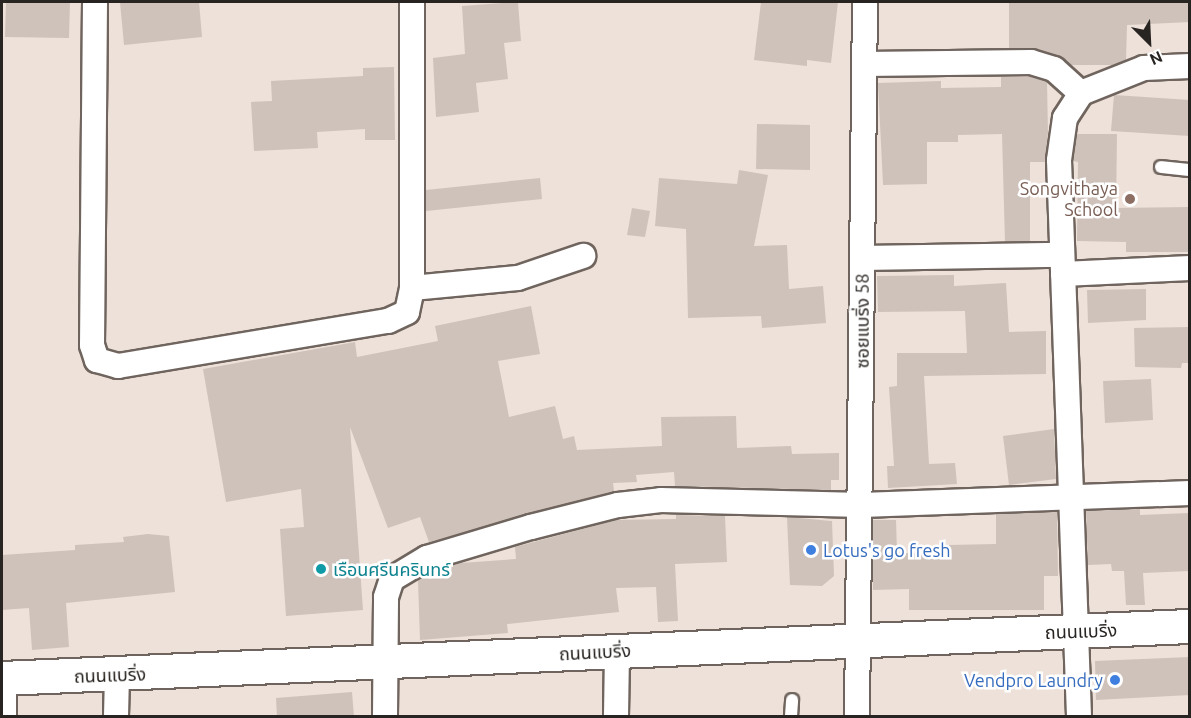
<!DOCTYPE html>
<meta charset="utf-8">
<style>
body{margin:0}
#map{position:relative;width:1191px;height:718px;overflow:hidden;background:#ede1d9;font-family:Ubuntu,"Noto Sans Thai",sans-serif}
div>[style]{position:absolute}
[style*='--x']{left:calc(var(--x)*1px);top:calc(var(--y)*1px);width:calc(var(--w)*1px);rotate:calc(var(--a)*1deg)}
.building>*{inset:0;background:#cec2ba}
.roads{filter:drop-shadow(2px 0 #70655e) drop-shadow(-2px 0 #70655e) drop-shadow(0 2px #70655e) drop-shadow(0 -2px #70655e)}
.lane>*{height:12px;margin:-6px;padding:0 6px;transform-origin:6px;border-radius:6px;background:#fff}
.street>*{height:24px;margin:-12px;padding:0 12px;transform-origin:12px;border-radius:12px;background:#fff}
.secondary>*{height:33px;margin:-16.5px;padding:0 16.5px;transform-origin:16.5px;border-radius:16.5px;background:#fff}
.dots>*{width:16px;height:16px;translate:-50% -50%;box-sizing:border-box;border:3px solid #fff;border-radius:50%}
span{translate:-50% -50%;white-space:nowrap;text-align:center;line-height:1.15;-webkit-text-stroke:5px #fff;paint-order:stroke}
.education-label{font-size:18px;color:#785e54}
.right{translate:-100% -50%;text-align:right}
.street-label{font-size:18px;color:#282421}
.shop-label{font-size:18px;color:#366cbe}
.left{translate:0 -50%;text-align:left}
.culture-label{font-size:18px;color:#0d838f}
.frame{position:absolute;inset:0;border:3px solid #282421;pointer-events:none}
.north{position:absolute;left:1119px;top:12px;width:60px;height:60px;-webkit-text-stroke:4px #fff;paint-order:stroke;rotate:156deg;font-size:16px;font-weight:700;line-height:24px;text-align:center;color:#282421}
.north::after{content:'';display:block;margin:auto;width:21px;height:27px;background:#282421;clip-path:polygon(50% 0,100% 100%,50% 72%,0 100%)}
</style>
<div id="map">
<div class="building">
<div style="clip-path:polygon(6px 2px,70px 2px,69px 38px,5px 37px)"></div>
<div style="clip-path:polygon(120px 2px,199px 2px,202px 37px,124px 45px)"></div>
<div style="clip-path:polygon(518px 2px,521px 41px,504px 43px,508px 79px,476px 83px,479px 112px,436px 117px,433px 58px,465px 54px,462px 6px)"></div>
<div style="clip-path:polygon(761px 2px,838px 2px,831px 63px,807px 60px,807px 66px,754px 60px)"></div>
<div style="clip-path:polygon(1009px 2px,1190px 2px,1190px 22px,1127px 25px,1126px 60px,1113px 65px,1071px 65px,1035px 48px,1009px 48px)"></div>
<div style="clip-path:polygon(394px 67px,395px 140px,365px 140px,365px 129px,317px 132px,318px 148px,254px 151px,251px 102px,272px 101px,271px 81px,363px 76px,363px 68px)"></div>
<div style="clip-path:polygon(1029px 76px,1047px 82px,1048px 133px,1045px 162px,1030px 162px,1030px 241px,1005px 242px,1002px 134px,958px 135px,958px 142px,927px 142px,927px 184px,883px 185px,878px 83px,941px 81px,941px 88px,1001px 87px,1001px 77px)"></div>
<div style="clip-path:polygon(1114px 95px,1190px 100px,1190px 136px,1111px 131px)"></div>
<div style="clip-path:polygon(757px 124px,810px 125px,810px 170px,756px 169px)"></div>
<div style="clip-path:polygon(1077px 134px,1117px 134px,1116px 208px,1190px 207px,1190px 252px,1126px 252px,1126px 242px,1077px 241px,1078px 162px,1073px 161px)"></div>
<div style="clip-path:polygon(739px 170px,768px 175px,754px 246px,787px 245px,789px 289px,823px 286px,826px 323px,762px 328px,761px 316px,688px 318px,686px 229px,655px 226px,659px 178px,737px 184px)"></div>
<div style="clip-path:polygon(540px 178px,542px 199px,426px 211px,426px 190px)"></div>
<div style="clip-path:polygon(632px 208px,650px 211px,645px 237px,627px 235px)"></div>
<div style="clip-path:polygon(954px 275px,954px 286px,1006px 283px,1009px 332px,1046px 331px,1046px 374px,924px 376px,929px 464px,955px 463px,957px 484px,888px 488px,887px 466px,894px 466px,889px 387px,897px 386px,897px 353px,967px 353px,965px 311px,878px 312px,877px 276px)"></div>
<div style="clip-path:polygon(1146px 289px,1146px 320px,1088px 323px,1087px 290px)"></div>
<div style="clip-path:polygon(531px 306px,540px 354px,498px 361px,509px 417px,555px 406px,563px 439px,574px 436px,577px 450px,662px 446px,661px 417px,736px 416px,737px 448px,791px 446px,792px 454px,839px 453px,839px 480px,831px 480px,831px 490px,675px 486px,674px 472px,636px 475px,637px 482px,613px 483px,614px 491px,429px 542px,420px 517px,388px 528px,350px 427px,363px 610px,286px 616px,280px 529px,304px 527px,301px 489px,226px 502px,203px 369px,355px 342px,357px 357px,438px 341px,435px 326px)"></div>
<div style="clip-path:polygon(1190px 327px,1190px 363px,1182px 363px,1181px 368px,1135px 367px,1134px 328px)"></div>
<div style="clip-path:polygon(1151px 379px,1153px 420px,1105px 423px,1103px 381px)"></div>
<div style="clip-path:polygon(1054px 429px,1056px 479px,1009px 485px,1003px 436px)"></div>
<div style="clip-path:polygon(1140px 509px,1140px 515px,1190px 513px,1190px 571px,1143px 573px,1145px 605px,1126px 605px,1124px 571px,1112px 571px,1111px 564px,1088px 565px,1086px 511px)"></div>
<div style="clip-path:polygon(1057px 512px,1058px 576px,1044px 576px,1044px 610px,909px 610px,909px 589px,873px 590px,873px 520px,896px 520px,897px 553px,949px 553px,949px 545px,996px 544px,996px 514px)"></div>
<div style="clip-path:polygon(676px 515px,725px 516px,727px 562px,675px 564px,678px 621px,658px 622px,656px 587px,616px 588px,619px 612px,507px 624px,508px 633px,420px 640px,418px 580px,433px 571px,461px 563px,516px 559px,515px 547px,616px 520px,676px 519px)"></div>
<div style="clip-path:polygon(787px 517px,832px 521px,834px 576px,822px 586px,790px 585px)"></div>
<div style="clip-path:polygon(148px 534px,169px 536px,175px 592px,66px 603px,69px 647px,32px 650px,29px 608px,2px 610px,2px 555px,75px 550px,75px 545px,124px 542px,123px 537px)"></div>
<div style="clip-path:polygon(1190px 657px,1190px 695px,1096px 700px,1095px 661px)"></div>
<div style="clip-path:polygon(352px 692px,354px 717px,277px 717px,276px 698px)"></div>
</div>
<div class="roads">
<div class="lane">
<div style="--x:1161;--y:167;--w:29;--a:6"></div>
<div style="--x:791;--y:716;--w:16;--a:-86"></div>
</div>
<div class="street">
<div style="--x:95;--y:2;--w:343;--a:90.5"></div>
<div style="--x:92;--y:345;--w:16;--a:72"></div>
<div style="--x:97;--y:360;--w:22;--a:16"></div>
<div style="--x:118;--y:366;--w:274;--a:-9.5"></div>
<div style="--x:388;--y:321;--w:21;--a:-25"></div>
<div style="--x:407;--y:312;--w:25;--a:-78"></div>
<div style="--x:412;--y:288;--w:286;--a:-90"></div>
<div style="--x:864;--y:64;--w:167;--a:-0.7"></div>
<div style="--x:1031;--y:62;--w:24;--a:17"></div>
<div style="--x:1054;--y:69;--w:36;--a:42"></div>
<div style="--x:1081;--y:93;--w:68;--a:-21.6"></div>
<div style="--x:1144;--y:68;--w:46;--a:-2.5"></div>
<div style="--x:862;--y:258;--w:200;--a:-0.9"></div>
<div style="--x:1063;--y:274;--w:127;--a:-2.7"></div>
<div style="--x:412;--y:288;--w:106;--a:-5.4"></div>
<div style="--x:518;--y:278;--w:69;--a:-18.7"></div>
<div style="--x:4;--y:716;--w:38;--a:-90"></div>
<div style="--x:116;--y:716;--w:41;--a:-88.6"></div>
<div style="--x:385;--y:716;--w:119;--a:-89.5"></div>
<div style="--x:386;--y:597;--w:19;--a:-72"></div>
<div style="--x:392;--y:579;--w:41;--a:-31"></div>
<div style="--x:427;--y:558;--w:109;--a:-16.6"></div>
<div style="--x:531;--y:527;--w:90;--a:-14.2"></div>
<div style="--x:618;--y:505;--w:43;--a:-6.6"></div>
<div style="--x:661;--y:500;--w:201;--a:1.4"></div>
<div style="--x:862;--y:505;--w:328;--a:-2.1"></div>
<div style="--x:616;--y:716;--w:65;--a:-89.1"></div>
<div style="--x:857;--y:716;--w:714;--a:-89.36"></div>
<div style="--x:1079;--y:716;--w:556;--a:-92.06"></div>
<div style="--x:1059;--y:160;--w:42;--a:-81.9"></div>
<div style="--x:1065;--y:118;--w:30;--a:-57"></div>
</div>
<div class="secondary">
<div style="--x:2;--y:678;--w:1189;--a:-2.51"></div>
</div>
</div>
<div class="dots">
<div style="left:1130px;top:199px;background:#8d6e63"></div>
<div style="left:811px;top:550px;background:#3f7fe0"></div>
<div style="left:321px;top:569px;background:#0f9aa8"></div>
<div style="left:1115px;top:680px;background:#3f7fe0"></div>
</div>
<div class="education-label">
<span class="right" style="left:1118px;top:199px">Songvithaya<br>School</span>
</div>
<div class="street-label">
<span style="left:862px;top:321px;rotate:-90deg">ซอยแบริ่ง 58</span>
<span style="left:1081px;top:631px;rotate:-2deg">ถนนแบริ่ง</span>
<span style="left:595px;top:652px;rotate:-3deg">ถนนแบริ่ง</span>
<span style="left:110px;top:675px;rotate:-2deg">ถนนแบริ่ง</span>
</div>
<div class="shop-label">
<span class="left" style="left:823px;top:550px">Lotus's go fresh</span>
<span class="right" style="left:1103px;top:680px">Vendpro Laundry</span>
</div>
<div class="culture-label">
<span class="left" style="left:333px;top:569px">เรือนศรีนครินทร์</span>
</div>
<div class="frame"></div>
<div class="north">N</div>
</div>
